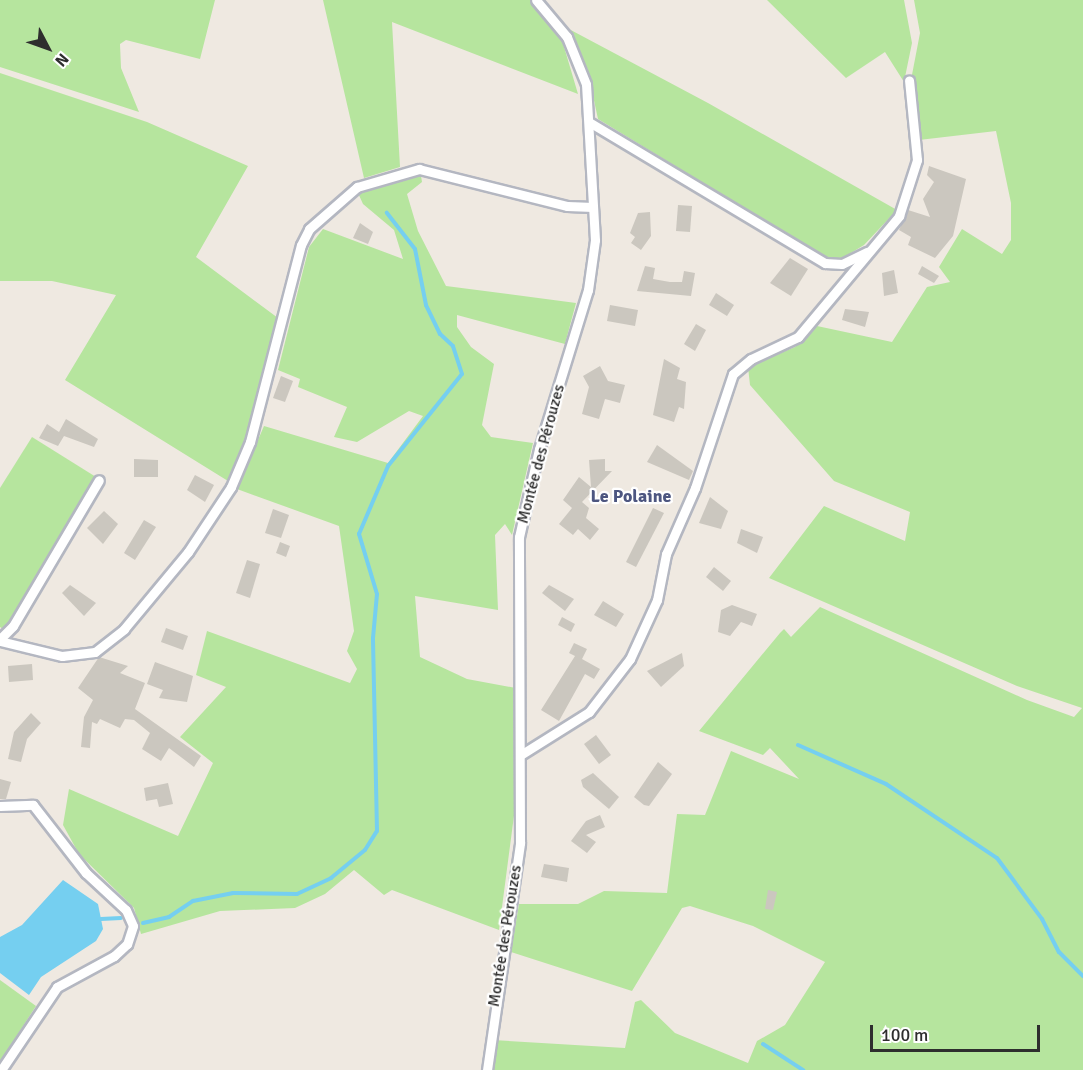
<!DOCTYPE html>
<meta charset="utf-8">
<style>
body{margin:0}
#map{position:relative;width:1083px;height:1070px;overflow:hidden;background:#efe9e1;font-family:Signika,sans-serif}
div>[style]{position:absolute}
[style*='--x']{left:calc(var(--x)*1px);top:calc(var(--y)*1px);width:calc(var(--w)*1px);rotate:calc(var(--a)*1deg)}
.green>*{inset:0;background:#b6e59e}
.water>*{inset:0;background:#75cff0}
.stream>*{height:4px;margin:-2px;padding:0 2px;transform-origin:2px;border-radius:2px;background:#75cff0}
.building>*{inset:0;background:#cbc7bf}
.roads{filter:drop-shadow(2px 0 #b4b7c1) drop-shadow(-2px 0 #b4b7c1) drop-shadow(0 2px #b4b7c1) drop-shadow(0 -2px #b4b7c1)}
.street>*{height:9px;margin:-4.5px;padding:0 4.5px;transform-origin:4.5px;border-radius:4.5px;background:#fff}
span{translate:-50% -50%;white-space:nowrap;text-align:center;line-height:1.15;-webkit-text-stroke:4.5px #fff;paint-order:stroke}
.street-label{font-size:16px;color:#2e2e2e}
.neighbourhood-label{font-size:18px;color:#4d5680;font-weight:700}
.north{position:absolute;left:18px;top:18px;width:60px;height:60px;-webkit-text-stroke:4px #fff;paint-order:stroke;rotate:131deg;font-size:16px;font-weight:700;line-height:24px;text-align:center;color:#2e2e2e}
.north::after{content:'';display:block;margin:auto;width:21px;height:27px;background:#2e2e2e;clip-path:polygon(50% 0,100% 100%,50% 72%,0 100%)}
.scale{position:absolute;left:870px;top:1025px;width:170px;height:27px;box-sizing:border-box;border:3px solid #2e2e2e;border-top:0;padding-left:8px;font-size:18px;line-height:21px;white-space:nowrap;color:#2e2e2e;-webkit-text-stroke:4px #fff;paint-order:stroke}
</style>
<div id="map">
<div class="green">
<div style="clip-path:polygon(0 0,215px 0,200px 59px,126px 40px,120px 44px,121px 68px,139px 112px,0 67px)"></div>
<div style="clip-path:polygon(323px 0,530px 0,562px 40px,578px 94px,392px 22px,400px 167px,364px 178px)"></div>
<div style="clip-path:polygon(767px 0,904px 0,912px 43px,904px 82px,885px 52px,846px 78px)"></div>
<div style="clip-path:polygon(914px 0,1083px 0,1083px 1070px,491px 1070px,493px 1040px,625px 1048px,635px 1002px,641px 1000px,675px 1033px,748px 1063px,757px 1041px,785px 1025px,825px 962px,753px 926px,690px 906px,682px 908px,632px 991px,511px 952px,519px 904px,578px 904px,604px 891px,667px 893px,677px 814px,705px 815px,731px 751px,799px 779px,770px 748px,763px 755px,699px 731px,780px 633px,784px 629px,791px 637px,820px 607px,1027px 700px,1074px 717px,1082px 708px,1017px 686px,769px 578px,824px 506px,905px 541px,910px 512px,834px 481px,750px 385px,748px 367px,795px 347px,817px 326px,892px 342px,927px 287px,950px 282px,939px 267px,962px 229px,1002px 254px,1011px 240px,1011px 203px,996px 131px,919px 140px,911px 80px,920px 33px)"></div>
<div style="clip-path:polygon(567px 28px,708px 103px,897px 210px,864px 245px,841px 259px,824px 257px,598px 119px,587px 68px)"></div>
<div style="clip-path:polygon(0 73px,147px 122px,248px 166px,196px 257px,278px 318px,248px 438px,228px 481px,65px 380px,116px 295px,52px 281px,0 281px)"></div>
<div style="clip-path:polygon(399px 176px,421px 176px,422px 182px,407px 194px,418px 231px,446px 286px,576px 303px,565px 344px,457px 315px,457px 327px,471px 347px,494px 364px,482px 425px,491px 437px,533px 443px,512px 535px,505px 524px,495px 535px,498px 610px,415px 596px,420px 657px,467px 679px,516px 688px,518px 785px,499px 930px,392px 890px,384px 895px,354px 870px,325px 894px,295px 908px,220px 911px,141px 934px,134px 908px,79px 854px,63px 825px,69px 789px,178px 836px,213px 763px,180px 737px,226px 687px,196px 675px,207px 631px,350px 683px,357px 669px,347px 651px,354px 631px,339px 526px,237px 489px,264px 426px,388px 463px,423px 416px,409px 411px,357px 442px,334px 437px,347px 407px,298px 387px,300px 379px,278px 370px,309px 247px,323px 229px,403px 259px,394px 230px,363px 204px,358px 193px)"></div>
<div style="clip-path:polygon(32px 437px,96px 477px,5px 630px,0 627px,0 488px)"></div>
<div style="clip-path:polygon(0 980px,36px 1006px,0 1062px)"></div>
</div>
<div class="water">
<div style="clip-path:polygon(63px 880px,98px 904px,103px 929px,96px 941px,41px 977px,29px 995px,0 973px,0 937px,22px 925px)"></div>
</div>
<div class="stream">
<div style="--x:798;--y:745;--w:96;--a:23.9"></div>
<div style="--x:886;--y:784;--w:133;--a:33.7"></div>
<div style="--x:997;--y:858;--w:76;--a:53.6"></div>
<div style="--x:1042;--y:919;--w:37;--a:63"></div>
<div style="--x:1059;--y:952;--w:34;--a:45"></div>
<div style="--x:101;--y:919;--w:20;--a:-3"></div>
<div style="--x:143;--y:923;--w:27;--a:-13"></div>
<div style="--x:169;--y:917;--w:29;--a:-34"></div>
<div style="--x:193;--y:901;--w:41;--a:-11.3"></div>
<div style="--x:233;--y:893;--w:64;--a:0.9"></div>
<div style="--x:297;--y:894;--w:38;--a:-25"></div>
<div style="--x:331;--y:878;--w:44;--a:-39.5"></div>
<div style="--x:365;--y:850;--w:22;--a:-58"></div>
<div style="--x:377;--y:831;--w:193;--a:-91.2"></div>
<div style="--x:373;--y:638;--w:44;--a:-84.8"></div>
<div style="--x:377;--y:594;--w:63;--a:-106.7"></div>
<div style="--x:359;--y:534;--w:74;--a:-66.9"></div>
<div style="--x:388;--y:466;--w:118;--a:-51.2"></div>
<div style="--x:462;--y:374;--w:29;--a:-108"></div>
<div style="--x:453;--y:346;--w:18;--a:-137"></div>
<div style="--x:440;--y:334;--w:32;--a:-116"></div>
<div style="--x:426;--y:305;--w:57;--a:-101.1"></div>
<div style="--x:415;--y:249;--w:46;--a:-127.9"></div>
<div style="--x:763;--y:1044;--w:48;--a:33"></div>
</div>
<div class="building">
<div style="clip-path:polygon(929px 166px,966px 179px,953px 236px,935px 258px,908px 245px,911px 237px,899px 230px,908px 210px,930px 217px,923px 199px,934px 182px,927px 175px)"></div>
<div style="clip-path:polygon(678px 205px,692px 206px,690px 232px,676px 231px)"></div>
<div style="clip-path:polygon(650px 212px,651px 236px,641px 250px,631px 243px,635px 237px,630px 233px,638px 213px)"></div>
<div style="clip-path:polygon(360px 223px,373px 232px,368px 244px,353px 238px)"></div>
<div style="clip-path:polygon(790px 258px,808px 269px,791px 296px,770px 283px)"></div>
<div style="clip-path:polygon(645px 266px,655px 268px,653px 279px,670px 282px,682px 282px,684px 271px,695px 273px,691px 296px,637px 291px)"></div>
<div style="clip-path:polygon(922px 266px,939px 276px,934px 283px,918px 274px)"></div>
<div style="clip-path:polygon(894px 270px,898px 293px,884px 296px,882px 273px)"></div>
<div style="clip-path:polygon(716px 293px,734px 305px,727px 316px,709px 305px)"></div>
<div style="clip-path:polygon(610px 305px,638px 310px,635px 326px,607px 321px)"></div>
<div style="clip-path:polygon(845px 309px,869px 312px,865px 327px,842px 320px)"></div>
<div style="clip-path:polygon(696px 324px,706px 330px,695px 351px,684px 344px)"></div>
<div style="clip-path:polygon(664px 359px,680px 368px,677px 379px,686px 382px,684px 409px,679px 407px,674px 422px,653px 415px)"></div>
<div style="clip-path:polygon(600px 366px,608px 381px,625px 385px,620px 403px,605px 399px,599px 419px,582px 414px,589px 387px,583px 376px)"></div>
<div style="clip-path:polygon(281px 376px,293px 381px,285px 402px,273px 398px)"></div>
<div style="clip-path:polygon(66px 419px,98px 439px,94px 447px,64px 436px,58px 446px,39px 438px,47px 424px,59px 432px)"></div>
<div style="clip-path:polygon(657px 445px,693px 471px,689px 480px,647px 462px)"></div>
<div style="clip-path:polygon(134px 459px,158px 460px,158px 477px,134px 477px)"></div>
<div style="clip-path:polygon(605px 459px,605px 471px,612px 471px,582px 502px,589px 508px,586px 518px,599px 529px,590px 540px,578px 529px,573px 535px,559px 524px,572px 508px,563px 500px,579px 477px,591px 487px,589px 460px)"></div>
<div style="clip-path:polygon(195px 475px,214px 485px,205px 502px,187px 490px)"></div>
<div style="clip-path:polygon(710px 497px,728px 511px,721px 529px,699px 523px)"></div>
<div style="clip-path:polygon(653px 508px,664px 513px,636px 567px,626px 562px)"></div>
<div style="clip-path:polygon(273px 509px,289px 515px,281px 538px,265px 533px)"></div>
<div style="clip-path:polygon(104px 511px,118px 524px,103px 544px,87px 528px)"></div>
<div style="clip-path:polygon(144px 520px,156px 527px,135px 560px,124px 553px)"></div>
<div style="clip-path:polygon(741px 529px,763px 537px,757px 553px,737px 543px)"></div>
<div style="clip-path:polygon(280px 542px,290px 546px,286px 557px,276px 553px)"></div>
<div style="clip-path:polygon(247px 560px,260px 564px,250px 598px,236px 593px)"></div>
<div style="clip-path:polygon(714px 567px,731px 581px,723px 591px,706px 577px)"></div>
<div style="clip-path:polygon(70px 585px,96px 603px,84px 616px,62px 593px)"></div>
<div style="clip-path:polygon(549px 585px,574px 599px,565px 611px,542px 593px)"></div>
<div style="clip-path:polygon(603px 601px,624px 614px,616px 627px,594px 615px)"></div>
<div style="clip-path:polygon(732px 605px,757px 614px,752px 626px,741px 622px,730px 636px,718px 632px,721px 610px)"></div>
<div style="clip-path:polygon(562px 617px,575px 624px,571px 632px,558px 625px)"></div>
<div style="clip-path:polygon(166px 628px,188px 636px,183px 650px,161px 642px)"></div>
<div style="clip-path:polygon(574px 643px,587px 649px,582px 659px,600px 669px,594px 679px,585px 674px,559px 721px,541px 710px,575px 656px,569px 653px)"></div>
<div style="clip-path:polygon(682px 653px,684px 666px,661px 687px,647px 671px)"></div>
<div style="clip-path:polygon(99px 657px,128px 666px,120px 673px,145px 683px,135px 709px,201px 756px,194px 767px,169px 748px,161px 761px,142px 749px,150px 733px,134px 720px,125px 719px,120px 728px,100px 719px,97px 724px,92px 722px,90px 748px,81px 747px,84px 717px,93px 700px,78px 688px)"></div>
<div style="clip-path:polygon(155px 662px,193px 676px,187px 702px,159px 698px,163px 690px,147px 684px)"></div>
<div style="clip-path:polygon(32px 664px,33px 680px,9px 682px,8px 666px)"></div>
<div style="clip-path:polygon(31px 713px,41px 723px,27px 739px,21px 762px,8px 759px,14px 732px)"></div>
<div style="clip-path:polygon(596px 735px,611px 755px,599px 764px,584px 744px)"></div>
<div style="clip-path:polygon(658px 762px,672px 774px,649px 806px,644px 805px,634px 797px)"></div>
<div style="clip-path:polygon(593px 773px,619px 797px,609px 809px,583px 787px,581px 780px)"></div>
<div style="clip-path:polygon(0 779px,11px 782px,6px 799px,0 799px)"></div>
<div style="clip-path:polygon(168px 783px,173px 804px,159px 807px,157px 799px,146px 801px,144px 788px)"></div>
<div style="clip-path:polygon(600px 815px,605px 827px,586px 835px,596px 842px,587px 853px,571px 841px,586px 821px)"></div>
<div style="clip-path:polygon(544px 864px,569px 868px,567px 882px,541px 877px)"></div>
<div style="clip-path:polygon(768px 890px,777px 892px,773px 910px,765px 909px)"></div>
</div>
<div class="roads">
<div class="street">
<div style="--x:589;--y:122;--w:275;--a:30.9"></div>
<div style="--x:825;--y:263;--w:17;--a:3"></div>
<div style="--x:842;--y:264;--w:28;--a:-26"></div>
<div style="--x:0;--y:639;--w:18;--a:-45"></div>
<div style="--x:13;--y:626;--w:169;--a:-59.5"></div>
<div style="--x:0;--y:641;--w:64;--a:13.6"></div>
<div style="--x:62;--y:656;--w:33;--a:-7"></div>
<div style="--x:95;--y:652;--w:37;--a:-38"></div>
<div style="--x:124;--y:629;--w:100;--a:-50.3"></div>
<div style="--x:188;--y:552;--w:78;--a:-56.5"></div>
<div style="--x:231;--y:487;--w:49;--a:-67.1"></div>
<div style="--x:250;--y:442;--w:203;--a:-75.5"></div>
<div style="--x:301;--y:245;--w:18;--a:-63"></div>
<div style="--x:309;--y:229;--w:64;--a:-41.2"></div>
<div style="--x:357;--y:187;--w:65;--a:-16.2"></div>
<div style="--x:419;--y:169;--w:153;--a:14"></div>
<div style="--x:567;--y:206;--w:26;--a:2"></div>
<div style="--x:522;--y:754;--w:79;--a:-32.1"></div>
<div style="--x:589;--y:712;--w:67;--a:-52.3"></div>
<div style="--x:630;--y:659;--w:65;--a:-65.4"></div>
<div style="--x:657;--y:600;--w:47;--a:-78.9"></div>
<div style="--x:666;--y:554;--w:72;--a:-66.3"></div>
<div style="--x:695;--y:488;--w:120;--a:-71.6"></div>
<div style="--x:733;--y:374;--w:23;--a:-40"></div>
<div style="--x:751;--y:359;--w:52;--a:-25.1"></div>
<div style="--x:798;--y:337;--w:158;--a:-50.1"></div>
<div style="--x:899;--y:216;--w:59;--a:-72.2"></div>
<div style="--x:917;--y:160;--w:80;--a:-95.7"></div>
<div style="--x:0;--y:806;--w:33;--a:-2"></div>
<div style="--x:33;--y:805;--w:86;--a:52.1"></div>
<div style="--x:86;--y:873;--w:54;--a:42.8"></div>
<div style="--x:126;--y:910;--w:17;--a:66"></div>
<div style="--x:133;--y:926;--w:19;--a:108"></div>
<div style="--x:127;--y:944;--w:18;--a:137"></div>
<div style="--x:114;--y:956;--w:65;--a:151.5"></div>
<div style="--x:57;--y:987;--w:100;--a:124"></div>
<div style="--x:487;--y:1070;--w:229;--a:-81.7"></div>
<div style="--x:520;--y:843;--w:306;--a:-90.2"></div>
<div style="--x:519;--y:537;--w:90;--a:-77.2"></div>
<div style="--x:539;--y:449;--w:166;--a:-72.9"></div>
<div style="--x:588;--y:290;--w:50;--a:-82"></div>
<div style="--x:595;--y:240;--w:156;--a:-93.3"></div>
<div style="--x:586;--y:84;--w:51;--a:-112"></div>
<div style="--x:567;--y:37;--w:48;--a:-130"></div>
</div>
</div>
<div class="street-label">
<span style="left:541px;top:454px;rotate:-75deg">Montée des Pérouzes</span>
<span style="left:505px;top:936px;rotate:-81deg">Montée des Pérouzes</span>
</div>
<div class="neighbourhood-label">
<span style="left:631px;top:496px">Le Polaine</span>
</div>
<div class="north">N</div>
<div class="scale">100 m</div>
</div>
